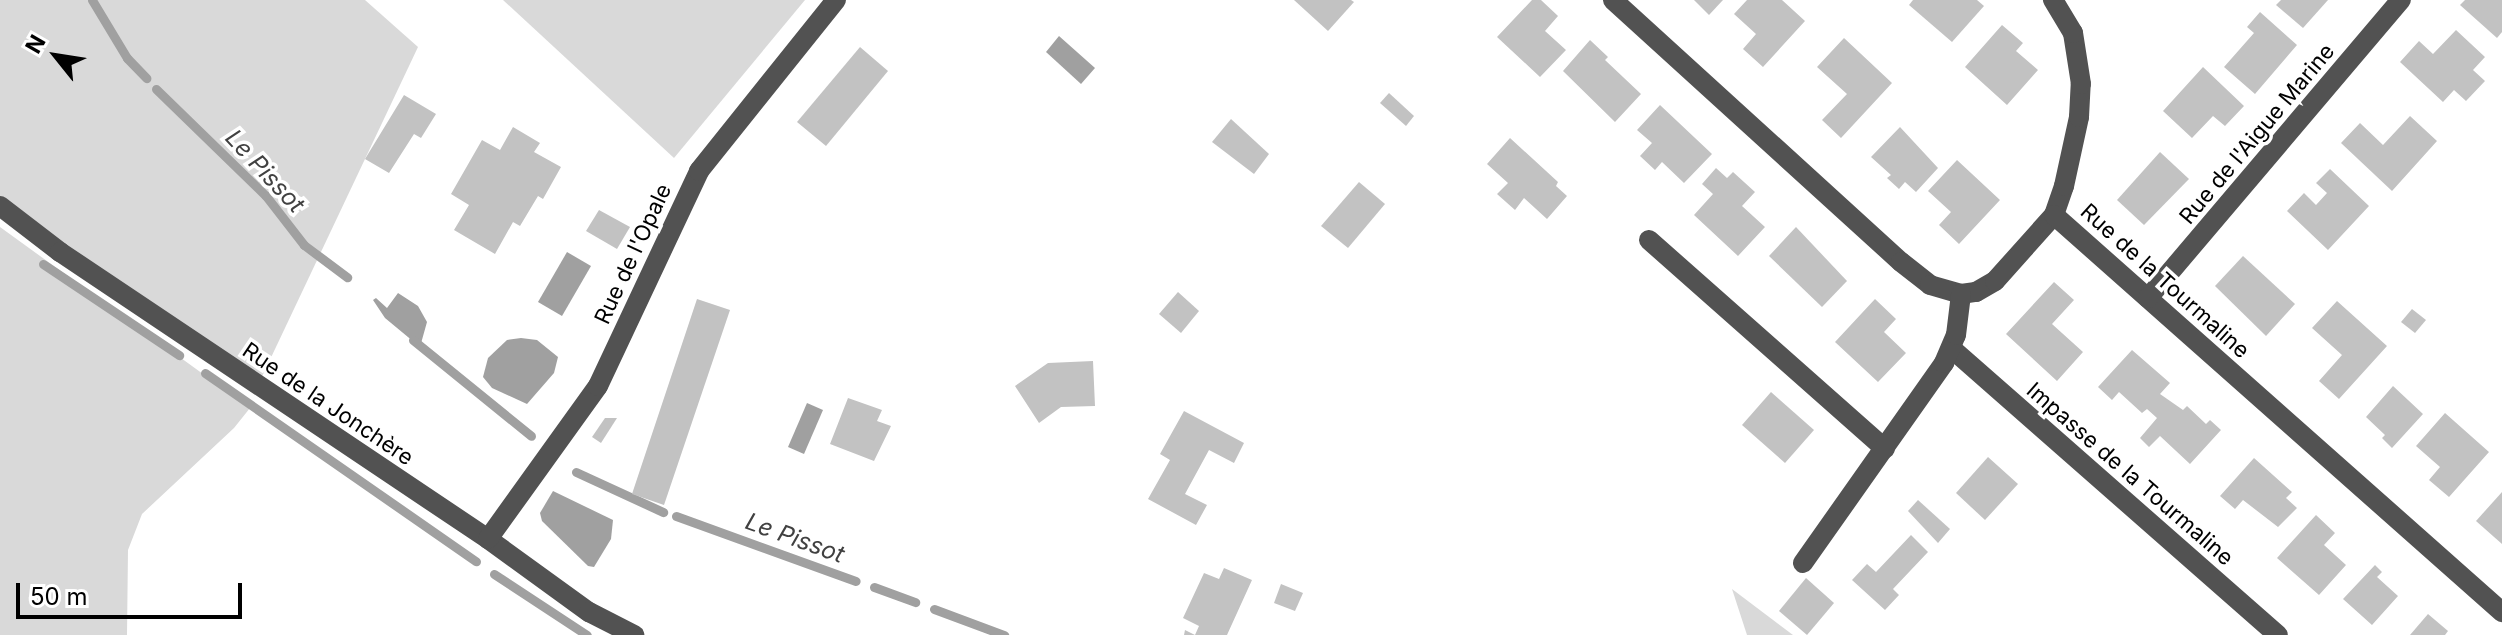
<!DOCTYPE html>
<meta charset="utf-8">
<style>
body{margin:0}
#map{position:relative;width:2502px;height:635px;overflow:hidden;background:#fff;font-family:Inter,sans-serif}
div>[style]{position:absolute}
[style*='--x']{left:calc(var(--x)*1px);top:calc(var(--y)*1px);width:calc(var(--w)*1px);rotate:calc(var(--a)*1deg)}
.green>*{inset:0;background:#d9d9d9}
.water>*{inset:0;background:#a0a0a0}
.stream>*{height:9px;margin:-4.5px;padding:0 4.5px;transform-origin:4.5px;border-radius:4.5px;background:#a0a0a0}
.building>*{inset:0;background:#c2c2c2}
.minor>*{height:20px;margin:-10px;padding:0 10px;transform-origin:10px;border-radius:10px;background:#525252}
span{translate:-50% -50%;white-space:nowrap;text-align:center;line-height:1.15;-webkit-text-stroke:7px #fff;paint-order:stroke}
.street-label{font-size:22px;color:#000}
.water-label{font-size:24px;color:#414141;font-style:italic}
.north{position:absolute;left:16px;top:16px;width:80px;height:80px;-webkit-text-stroke:6px #fff;paint-order:stroke;rotate:300deg;font-size:22px;font-weight:700;line-height:32px;text-align:center;color:#000}
.north::after{content:'';display:block;margin:auto;width:28px;height:36px;background:#000;clip-path:polygon(50% 0,100% 100%,50% 72%,0 100%)}
.scale{position:absolute;left:16px;top:583px;width:226px;height:36px;box-sizing:border-box;border:4px solid #000;border-top:0;padding-left:10px;font-size:24px;line-height:28px;white-space:nowrap;color:#000;-webkit-text-stroke:6px #fff;paint-order:stroke}
</style>
<div id="map">
<div class="green">
<div style="clip-path:polygon(0 0,365px 0,418px 47px,258px 385px,0 198px)"></div>
<div style="clip-path:polygon(503px 0,805px 0,674px 158px)"></div>
<div style="clip-path:polygon(0 227px,250px 408px,234px 428px,142px 514px,128px 550px,127px 635px,0 635px)"></div>
<div style="clip-path:polygon(1732px 589px,1793px 635px,1747px 635px)"></div>
</div>
<div class="water">
<div style="clip-path:polygon(1059px 36px,1095px 68px,1081px 84px,1046px 52px)"></div>
<div style="clip-path:polygon(567px 252px,591px 266px,562px 316px,538px 302px)"></div>
<div style="clip-path:polygon(398px 293px,418px 306px,427px 322px,420px 347px,385px 318px,373px 300px,376px 298px,387px 308px)"></div>
<div style="clip-path:polygon(521px 338px,537px 340px,558px 357px,554px 373px,527px 404px,492px 388px,483px 377px,488px 358px,507px 340px)"></div>
<div style="clip-path:polygon(807px 403px,823px 410px,804px 454px,788px 447px)"></div>
<div style="clip-path:polygon(553px 491px,613px 520px,611px 539px,594px 567px,588px 566px,542px 521px,540px 513px)"></div>
</div>
<div class="stream">
<div style="--x:92;--y:0;--w:68;--a:58.9"></div>
<div style="--x:127;--y:58;--w:28;--a:46"></div>
<div style="--x:156;--y:89;--w:153;--a:44.2"></div>
<div style="--x:266;--y:196;--w:62;--a:52.2"></div>
<div style="--x:304;--y:245;--w:54;--a:36.7"></div>
<div style="--x:43;--y:264;--w:164;--a:33.8"></div>
<div style="--x:413;--y:340;--w:152;--a:39.1"></div>
<div style="--x:205;--y:373;--w:330;--a:34.8"></div>
<div style="--x:576;--y:472;--w:96;--a:24.7"></div>
<div style="--x:676;--y:516;--w:191;--a:19.9"></div>
<div style="--x:494;--y:574;--w:111;--a:33.3"></div>
<div style="--x:874;--y:587;--w:44;--a:20.1"></div>
<div style="--x:934;--y:609;--w:75;--a:20.4"></div>
</div>
<div class="building">
<div style="clip-path:polygon(1294px 0,1351px 0,1354px 2px,1328px 31px)"></div>
<div style="clip-path:polygon(1532px 0,1541px 0,1558px 16px,1545px 31px,1566px 50px,1540px 77px,1497px 37px)"></div>
<div style="clip-path:polygon(1694px 0,1723px 0,1709px 15px)"></div>
<div style="clip-path:polygon(1747px 0,1782px 0,1805px 21px,1763px 67px,1743px 49px,1756px 34px,1734px 14px)"></div>
<div style="clip-path:polygon(1913px 0,1977px 0,1984px 6px,1952px 42px,1909px 5px)"></div>
<div style="clip-path:polygon(2281px 0,2328px 0,2303px 28px,2276px 5px)"></div>
<div style="clip-path:polygon(2465px 0,2502px 0,2502px 32px,2497px 38px,2460px 5px)"></div>
<div style="clip-path:polygon(2260px 12px,2297px 45px,2255px 94px,2224px 67px,2254px 33px,2247px 27px)"></div>
<div style="clip-path:polygon(2002px 25px,2023px 43px,2016px 51px,2038px 70px,2007px 105px,1965px 67px)"></div>
<div style="clip-path:polygon(2456px 30px,2485px 57px,2473px 70px,2485px 81px,2466px 101px,2454px 90px,2443px 102px,2400px 62px,2419px 41px,2433px 54px)"></div>
<div style="clip-path:polygon(1844px 38px,1892px 83px,1841px 138px,1822px 120px,1847px 94px,1817px 67px)"></div>
<div style="clip-path:polygon(1590px 40px,1608px 57px,1605px 60px,1641px 94px,1615px 122px,1563px 71px)"></div>
<div style="clip-path:polygon(860px 47px,888px 71px,826px 146px,797px 122px)"></div>
<div style="clip-path:polygon(2203px 67px,2244px 106px,2225px 126px,2213px 116px,2192px 138px,2163px 111px)"></div>
<div style="clip-path:polygon(1389px 93px,1414px 116px,1406px 126px,1380px 103px)"></div>
<div style="clip-path:polygon(404px 95px,436px 114px,421px 138px,414px 134px,389px 173px,365px 159px)"></div>
<div style="clip-path:polygon(1660px 105px,1712px 154px,1684px 183px,1662px 162px,1655px 170px,1640px 156px,1652px 143px,1637px 130px)"></div>
<div style="clip-path:polygon(2410px 116px,2437px 141px,2392px 191px,2341px 143px,2360px 123px,2383px 145px)"></div>
<div style="clip-path:polygon(1231px 119px,1269px 154px,1254px 174px,1212px 142px)"></div>
<div style="clip-path:polygon(513px 127px,540px 143px,534px 152px,561px 167px,543px 199px,538px 196px,520px 226px,513px 222px,495px 254px,454px 230px,469px 205px,451px 194px,482px 140px,500px 150px)"></div>
<div style="clip-path:polygon(1900px 127px,1938px 168px,1916px 192px,1905px 182px,1899px 189px,1887px 178px,1891px 175px,1871px 157px)"></div>
<div style="clip-path:polygon(1510px 138px,1558px 182px,1556px 186px,1567px 196px,1547px 219px,1524px 198px,1515px 210px,1497px 194px,1508px 183px,1487px 164px)"></div>
<div style="clip-path:polygon(2160px 152px,2189px 179px,2144px 225px,2117px 200px)"></div>
<div style="clip-path:polygon(1957px 160px,2000px 200px,1959px 244px,1939px 225px,1951px 212px,1928px 191px)"></div>
<div style="clip-path:polygon(1716px 168px,1727px 178px,1733px 172px,1755px 192px,1742px 206px,1765px 227px,1738px 256px,1694px 215px,1713px 194px,1702px 184px)"></div>
<div style="clip-path:polygon(2330px 169px,2369px 206px,2328px 250px,2287px 211px,2304px 193px,2316px 205px,2327px 193px,2316px 183px)"></div>
<div style="clip-path:polygon(1359px 182px,1385px 204px,1348px 248px,1321px 226px)"></div>
<div style="clip-path:polygon(599px 210px,630px 227px,617px 249px,586px 231px)"></div>
<div style="clip-path:polygon(1796px 227px,1847px 281px,1822px 307px,1769px 256px)"></div>
<div style="clip-path:polygon(2243px 256px,2295px 304px,2266px 336px,2215px 286px)"></div>
<div style="clip-path:polygon(2054px 282px,2074px 300px,2052px 324px,2083px 352px,2057px 381px,2006px 334px)"></div>
<div style="clip-path:polygon(1178px 292px,1199px 311px,1181px 333px,1159px 314px)"></div>
<div style="clip-path:polygon(697px 299px,730px 310px,664px 505px,632px 494px)"></div>
<div style="clip-path:polygon(1875px 299px,1896px 319px,1884px 332px,1906px 353px,1878px 382px,1835px 342px)"></div>
<div style="clip-path:polygon(2337px 301px,2387px 346px,2339px 399px,2319px 381px,2342px 355px,2312px 328px)"></div>
<div style="clip-path:polygon(2412px 309px,2426px 320px,2415px 333px,2401px 322px)"></div>
<div style="clip-path:polygon(2132px 350px,2170px 383px,2160px 394px,2183px 410px,2187px 406px,2206px 424px,2210px 420px,2221px 430px,2190px 464px,2160px 436px,2149px 447px,2140px 438px,2157px 418px,2147px 409px,2142px 413px,2119px 392px,2112px 400px,2098px 387px)"></div>
<div style="clip-path:polygon(1093px 361px,1095px 406px,1061px 407px,1039px 423px,1015px 386px,1048px 363px)"></div>
<div style="clip-path:polygon(2393px 386px,2423px 414px,2392px 448px,2382px 438px,2385px 435px,2366px 417px)"></div>
<div style="clip-path:polygon(1771px 392px,1814px 430px,1785px 463px,1742px 425px)"></div>
<div style="clip-path:polygon(848px 398px,882px 410px,877px 421px,891px 426px,874px 461px,830px 444px)"></div>
<div style="clip-path:polygon(1184px 411px,1244px 443px,1234px 463px,1209px 450px,1185px 494px,1207px 505px,1196px 525px,1148px 499px,1170px 460px,1160px 454px)"></div>
<div style="clip-path:polygon(2445px 413px,2489px 452px,2449px 497px,2429px 480px,2440px 467px,2416px 446px)"></div>
<div style="clip-path:polygon(605px 418px,617px 418px,601px 443px,592px 437px)"></div>
<div style="clip-path:polygon(1988px 457px,2018px 484px,1985px 520px,1956px 493px)"></div>
<div style="clip-path:polygon(2254px 458px,2292px 492px,2286px 498px,2297px 508px,2278px 527px,2243px 500px,2235px 509px,2220px 496px)"></div>
<div style="clip-path:polygon(2502px 492px,2502px 544px,2476px 521px)"></div>
<div style="clip-path:polygon(1918px 500px,1950px 529px,1938px 543px,1908px 511px)"></div>
<div style="clip-path:polygon(2316px 515px,2335px 533px,2324px 545px,2346px 565px,2319px 595px,2277px 558px)"></div>
<div style="clip-path:polygon(1911px 535px,1928px 552px,1893px 589px,1899px 595px,1885px 610px,1852px 580px,1867px 564px,1876px 572px)"></div>
<div style="clip-path:polygon(2375px 565px,2382px 572px,2377px 577px,2398px 596px,2372px 625px,2343px 599px)"></div>
<div style="clip-path:polygon(1224px 568px,1252px 580px,1227px 635px,1184px 635px,1185px 630px,1195px 635px,1199px 626px,1183px 618px,1204px 573px,1219px 579px)"></div>
<div style="clip-path:polygon(1806px 578px,1834px 603px,1807px 635px,1779px 611px)"></div>
<div style="clip-path:polygon(1281px 584px,1303px 593px,1295px 611px,1274px 603px)"></div>
<div style="clip-path:polygon(2428px 614px,2448px 631px,2445px 635px,2410px 635px)"></div>
</div>
<div class="minor">
<div style="--x:1613;--y:0;--w:389;--a:42.3"></div>
<div style="--x:1901;--y:262;--w:37;--a:38"></div>
<div style="--x:1930;--y:285;--w:32;--a:16"></div>
<div style="--x:1961;--y:294;--w:15;--a:-8"></div>
<div style="--x:1976;--y:292;--w:22;--a:-30"></div>
<div style="--x:1995;--y:281;--w:89;--a:-48.2"></div>
<div style="--x:2054;--y:215;--w:31;--a:-71"></div>
<div style="--x:2064;--y:186;--w:71;--a:-77.7"></div>
<div style="--x:2079;--y:117;--w:33;--a:-87"></div>
<div style="--x:2081;--y:84;--w:52;--a:-98.9"></div>
<div style="--x:2073;--y:33;--w:39;--a:-121"></div>
<div style="--x:0;--y:206;--w:76;--a:37.5"></div>
<div style="--x:60;--y:252;--w:515;--a:33.84"></div>
<div style="--x:488;--y:539;--w:125;--a:35.9"></div>
<div style="--x:589;--y:612;--w:51;--a:27.1"></div>
<div style="--x:2054;--y:215;--w:599;--a:41.55"></div>
<div style="--x:1649;--y:240;--w:315;--a:41.5"></div>
<div style="--x:2148;--y:298;--w:391;--a:-49.7"></div>
<div style="--x:1951;--y:348;--w:435;--a:41.3"></div>
<div style="--x:488;--y:539;--w:188;--a:-54.3"></div>
<div style="--x:598;--y:386;--w:238;--a:-64.8"></div>
<div style="--x:699;--y:171;--w:219;--a:-51.3"></div>
<div style="--x:1803;--y:563;--w:245;--a:-54.8"></div>
<div style="--x:1944;--y:363;--w:30;--a:-67"></div>
<div style="--x:1956;--y:335;--w:41;--a:-83"></div>
</div>
<div class="street-label">
<span style="left:2257px;top:134px;rotate:-50deg">Rue de l'Aigue Marine</span>
<span style="left:633px;top:254px;rotate:-65deg">Rue de l'Opale</span>
<span style="left:2165px;top:281px;rotate:42deg">Rue de la Tourmaline</span>
<span style="left:328px;top:404px;rotate:34deg">Rue de la Jonchère</span>
<span style="left:2130px;top:474px;rotate:41deg">Impasse de la Tourmaline</span>
</div>
<div class="water-label">
<span style="left:265px;top:171px;rotate:47deg">Le Pissot</span>
<span style="left:795px;top:538px;rotate:20deg">Le Pissot</span>
</div>
<div class="north">N</div>
<div class="scale">50 m</div>
</div>
